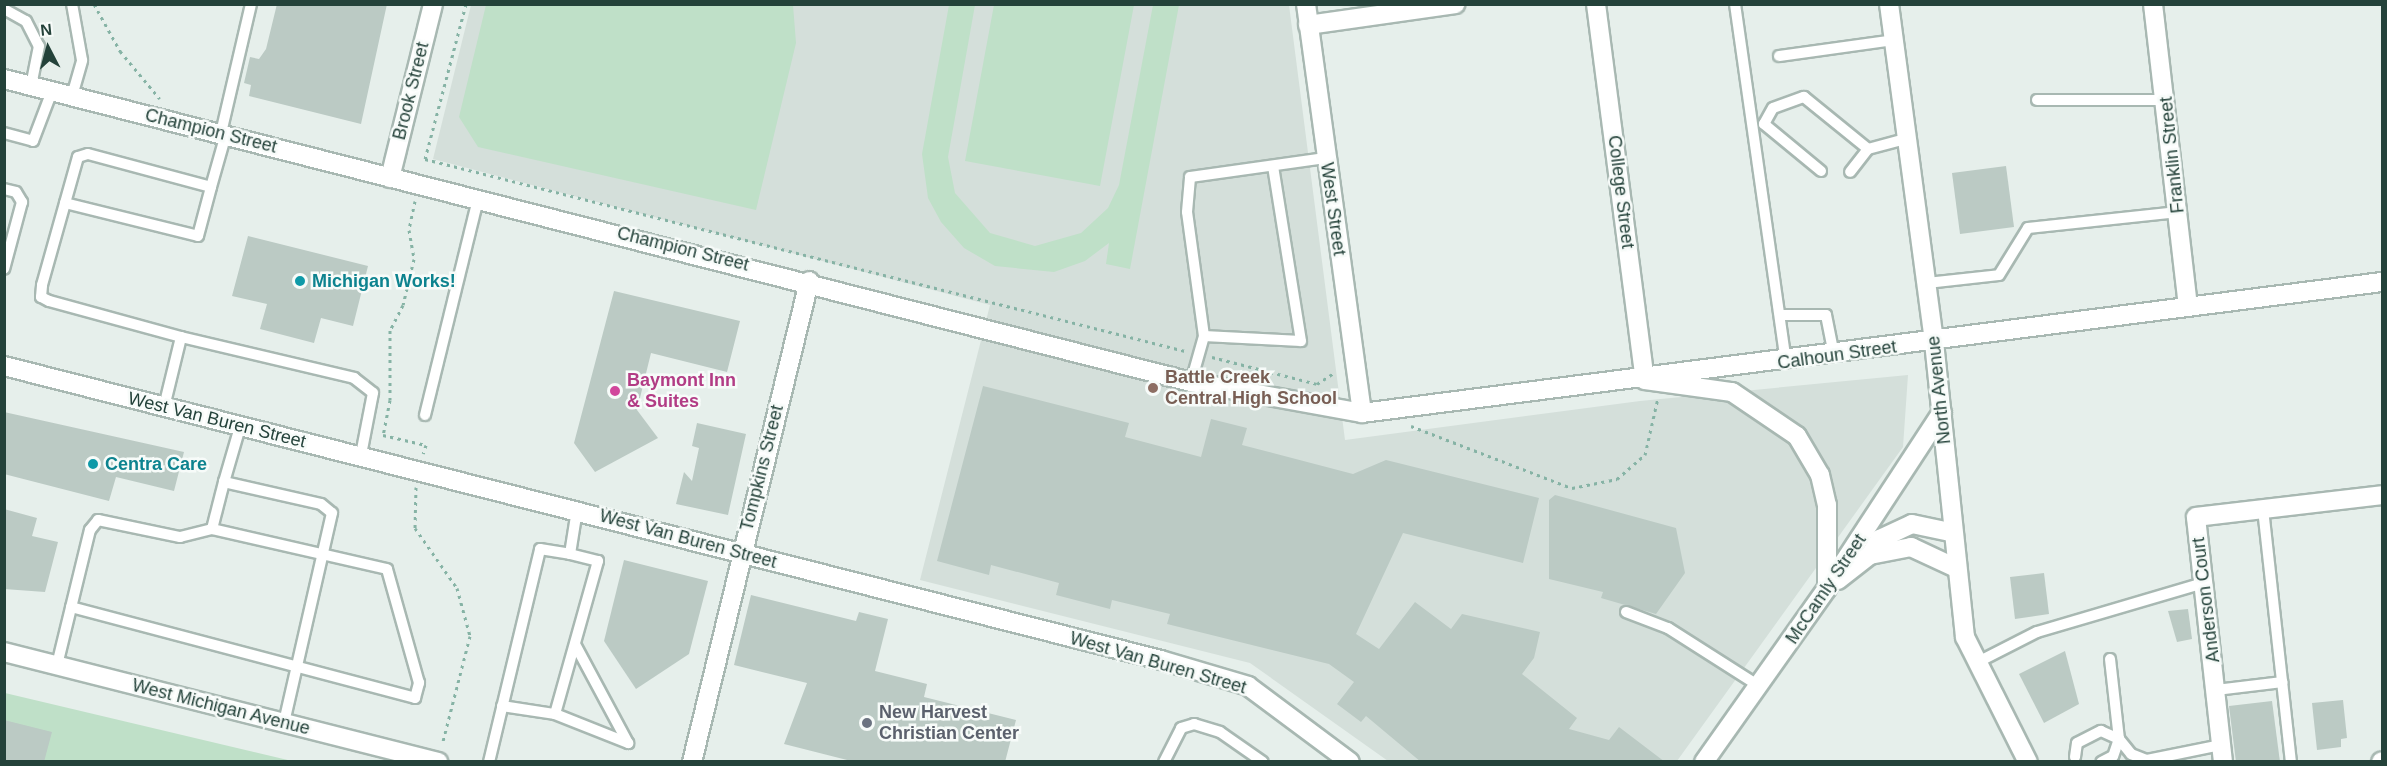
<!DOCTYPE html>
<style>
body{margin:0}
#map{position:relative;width:2387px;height:766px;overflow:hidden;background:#e6efeb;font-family:Arial,sans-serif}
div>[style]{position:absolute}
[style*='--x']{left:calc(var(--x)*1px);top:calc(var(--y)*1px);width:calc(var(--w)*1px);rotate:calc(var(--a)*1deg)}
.built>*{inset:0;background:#d4dfda}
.green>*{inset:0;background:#bfe0c8}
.building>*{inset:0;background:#bbcac4}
.path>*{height:3px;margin-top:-1.5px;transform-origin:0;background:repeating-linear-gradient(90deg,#86b3a5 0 3px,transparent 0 7.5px)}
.roads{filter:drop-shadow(2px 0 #a8b8b2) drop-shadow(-2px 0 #a8b8b2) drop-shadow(0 2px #a8b8b2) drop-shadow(0 -2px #a8b8b2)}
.lane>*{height:10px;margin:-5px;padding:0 5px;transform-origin:5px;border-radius:5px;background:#fff}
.street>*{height:18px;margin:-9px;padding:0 9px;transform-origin:9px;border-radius:9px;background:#fff}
.secondary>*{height:18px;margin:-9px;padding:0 9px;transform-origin:9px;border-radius:9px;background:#fff}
.dots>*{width:16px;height:16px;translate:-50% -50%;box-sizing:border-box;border:3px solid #f7fbf9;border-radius:50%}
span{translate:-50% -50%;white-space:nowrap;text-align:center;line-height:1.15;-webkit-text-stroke:5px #f7fbf9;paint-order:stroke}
.street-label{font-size:18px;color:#24423a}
.culture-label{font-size:18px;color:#0d838f;font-weight:700}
.left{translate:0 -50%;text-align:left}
.education-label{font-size:18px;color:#785e54;font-weight:700}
.hotel-label{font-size:18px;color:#b23c85;font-weight:700}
.worship-label{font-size:18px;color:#5b616d;font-weight:700}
.frame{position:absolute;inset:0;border:6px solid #24423a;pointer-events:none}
.north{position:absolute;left:18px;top:18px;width:60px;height:60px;-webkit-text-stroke:4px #f7fbf9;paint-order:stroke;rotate:354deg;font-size:16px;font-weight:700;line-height:24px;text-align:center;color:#24423a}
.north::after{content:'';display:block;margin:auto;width:21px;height:27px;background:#24423a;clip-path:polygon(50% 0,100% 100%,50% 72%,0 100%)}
</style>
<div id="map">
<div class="built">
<div style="clip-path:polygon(471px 5px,1289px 5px,1345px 440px,1640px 401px,1908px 375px,1903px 447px,1677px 761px,1388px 761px,1250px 663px,920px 580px,990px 305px,433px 159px)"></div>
</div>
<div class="green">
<div style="clip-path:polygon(486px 5px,793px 5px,796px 43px,756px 210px,478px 147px,459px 117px)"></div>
<div style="clip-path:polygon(949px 5px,975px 5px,948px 157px,955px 193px,990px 233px,1035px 246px,1081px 233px,1108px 208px,1119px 185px,1153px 5px,1179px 5px,1130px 269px,1106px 264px,1109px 243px,1085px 261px,1054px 272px,995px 266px,964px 248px,941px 222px,928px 198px,922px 154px)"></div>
<div style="clip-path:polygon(994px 5px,1134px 5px,1100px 186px,965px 161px)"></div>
<div style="clip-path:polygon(5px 693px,292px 761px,5px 761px)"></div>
</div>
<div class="building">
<div style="clip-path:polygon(277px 4px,387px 4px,361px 124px,249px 96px,251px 85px,244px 83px,250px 57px,259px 59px,266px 49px)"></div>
<div style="clip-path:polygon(2006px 166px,2014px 227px,1960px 234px,1952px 173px)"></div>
<div style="clip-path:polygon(248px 236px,368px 266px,353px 326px,321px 318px,314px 343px,260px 329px,267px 304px,232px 296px)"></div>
<div style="clip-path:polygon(614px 291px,740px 321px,727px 372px,651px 353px,637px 410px,658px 438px,595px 472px,574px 443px)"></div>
<div style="clip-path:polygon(983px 386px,1129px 423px,1125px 437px,1201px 457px,1211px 419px,1247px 428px,1242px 445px,1353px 474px,1386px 460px,1539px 498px,1523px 563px,1403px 533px,1356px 634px,1379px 649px,1415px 602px,1451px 629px,1462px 614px,1540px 632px,1534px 658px,1522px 674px,1577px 718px,1569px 729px,1609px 740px,1619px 727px,1665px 762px,1421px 762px,1366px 716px,1361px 722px,1337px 704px,1354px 682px,1329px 664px,1167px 624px,1170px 614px,1112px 600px,1110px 609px,1056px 595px,1059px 583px,991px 565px,989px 575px,937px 561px)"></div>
<div style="clip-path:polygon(4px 412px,184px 452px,174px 491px,116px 477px,109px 501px,4px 474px)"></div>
<div style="clip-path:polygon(697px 423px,746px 434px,728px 515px,676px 504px,684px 472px,692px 481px,699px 448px,692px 446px)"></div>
<div style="clip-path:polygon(1555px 495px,1676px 528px,1685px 573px,1656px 614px,1601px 598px,1603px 592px,1549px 579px,1549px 500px)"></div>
<div style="clip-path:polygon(4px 509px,37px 518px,32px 536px,58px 542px,45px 592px,4px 589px)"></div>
<div style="clip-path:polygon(624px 560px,708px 581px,689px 654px,636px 689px,604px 641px)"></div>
<div style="clip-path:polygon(2044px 573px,2049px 614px,2015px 619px,2010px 577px)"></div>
<div style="clip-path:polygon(751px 595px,856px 621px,859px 612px,888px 619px,875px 671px,927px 684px,924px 697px,1016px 720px,1005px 762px,855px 762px,784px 744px,807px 683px,734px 665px)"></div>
<div style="clip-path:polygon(2188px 609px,2192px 639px,2177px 642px,2168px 611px)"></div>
<div style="clip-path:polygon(2065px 651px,2079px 704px,2044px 723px,2019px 674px)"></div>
<div style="clip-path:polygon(2343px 700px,2347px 738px,2341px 739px,2341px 747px,2317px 750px,2312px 703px)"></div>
<div style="clip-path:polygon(2272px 701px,2280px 762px,2236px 762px,2229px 706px)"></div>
<div style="clip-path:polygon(4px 720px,52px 732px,44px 762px,4px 762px)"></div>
</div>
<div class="path">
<div style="--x:94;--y:4;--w:54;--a:61"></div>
<div style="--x:120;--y:51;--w:62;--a:50.2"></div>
<div style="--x:466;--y:4;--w:160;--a:104.8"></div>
<div style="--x:425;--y:159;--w:784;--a:14.18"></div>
<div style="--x:415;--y:201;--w:30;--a:102"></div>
<div style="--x:409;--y:230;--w:29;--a:80"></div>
<div style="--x:414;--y:259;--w:47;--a:103.4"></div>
<div style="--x:403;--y:305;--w:28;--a:117"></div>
<div style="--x:390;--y:330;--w:70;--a:90"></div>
<div style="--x:390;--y:400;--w:36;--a:101"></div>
<div style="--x:383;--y:435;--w:44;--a:13.1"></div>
<div style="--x:426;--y:445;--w:9;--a:108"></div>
<div style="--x:1212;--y:357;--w:108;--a:14.4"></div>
<div style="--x:1317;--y:384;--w:20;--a:-33"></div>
<div style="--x:1411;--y:426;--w:173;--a:21.1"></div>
<div style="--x:1572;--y:488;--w:46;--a:-11.3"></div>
<div style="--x:1617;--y:479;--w:37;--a:-41"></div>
<div style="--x:1645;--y:455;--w:58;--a:-77.2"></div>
<div style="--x:416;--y:487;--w:41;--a:91.4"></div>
<div style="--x:415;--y:528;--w:73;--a:55"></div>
<div style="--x:457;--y:588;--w:50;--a:74.8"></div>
<div style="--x:470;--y:636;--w:108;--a:104.4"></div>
</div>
<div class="roads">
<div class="lane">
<div style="--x:1735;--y:4;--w:362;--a:81.9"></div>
<div style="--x:4;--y:9;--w:25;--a:29"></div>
<div style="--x:26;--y:21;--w:28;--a:63"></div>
<div style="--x:39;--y:46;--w:41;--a:101.3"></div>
<div style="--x:1779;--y:56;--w:116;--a:-7.9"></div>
<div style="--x:72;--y:96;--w:37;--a:-74"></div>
<div style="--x:82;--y:60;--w:57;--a:-100.1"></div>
<div style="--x:2037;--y:100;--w:129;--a:0"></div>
<div style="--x:4;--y:133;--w:30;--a:15"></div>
<div style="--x:33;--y:141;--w:53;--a:-69.2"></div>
<div style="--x:221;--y:133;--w:132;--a:-76.9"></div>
<div style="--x:1868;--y:149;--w:42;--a:-15"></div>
<div style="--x:1821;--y:171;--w:74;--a:-140.5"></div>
<div style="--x:1764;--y:124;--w:18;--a:-61"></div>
<div style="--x:1773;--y:108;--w:33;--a:-20"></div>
<div style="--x:1804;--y:97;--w:82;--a:39.1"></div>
<div style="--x:1868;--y:149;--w:29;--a:128"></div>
<div style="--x:4;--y:189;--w:12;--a:14"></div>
<div style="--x:16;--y:192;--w:12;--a:59"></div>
<div style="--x:22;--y:202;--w:69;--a:105"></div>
<div style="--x:65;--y:203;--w:137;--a:13.9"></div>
<div style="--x:198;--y:236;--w:51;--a:-75.1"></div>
<div style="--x:1927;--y:283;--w:72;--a:-6.3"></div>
<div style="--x:1999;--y:275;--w:55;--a:-58.3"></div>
<div style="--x:2028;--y:228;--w:151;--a:-6.1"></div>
<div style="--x:1780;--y:315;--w:46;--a:0"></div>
<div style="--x:1826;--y:315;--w:41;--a:78.7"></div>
<div style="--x:1204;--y:336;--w:97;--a:3"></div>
<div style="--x:1301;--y:341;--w:176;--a:-99.1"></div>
<div style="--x:181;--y:337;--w:137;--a:-164.7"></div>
<div style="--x:49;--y:301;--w:9;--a:-153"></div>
<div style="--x:41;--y:297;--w:12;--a:-85"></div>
<div style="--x:42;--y:285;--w:133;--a:-74.3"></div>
<div style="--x:78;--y:157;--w:10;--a:-17"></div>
<div style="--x:88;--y:154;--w:127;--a:15"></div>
<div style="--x:211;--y:187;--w:55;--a:-74.2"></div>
<div style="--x:1191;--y:382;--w:48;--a:-74.2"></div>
<div style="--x:1204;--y:336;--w:125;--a:-97.8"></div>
<div style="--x:1187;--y:212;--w:35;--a:-85"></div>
<div style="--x:1190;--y:177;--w:137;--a:-8"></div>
<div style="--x:164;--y:407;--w:72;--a:-76.3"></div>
<div style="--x:181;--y:337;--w:178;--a:13.3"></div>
<div style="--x:354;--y:378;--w:24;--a:38"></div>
<div style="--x:373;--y:393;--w:63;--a:101"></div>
<div style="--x:425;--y:415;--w:222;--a:-76.2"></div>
<div style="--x:240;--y:427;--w:57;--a:106.2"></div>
<div style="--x:224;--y:482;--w:99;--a:12.8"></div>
<div style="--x:321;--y:504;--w:14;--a:39"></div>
<div style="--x:332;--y:513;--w:215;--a:102.9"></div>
<div style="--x:2263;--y:509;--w:255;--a:83.7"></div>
<div style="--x:71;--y:607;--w:356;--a:14.8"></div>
<div style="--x:415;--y:698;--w:16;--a:-75"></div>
<div style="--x:419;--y:683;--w:118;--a:-105.7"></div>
<div style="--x:387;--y:569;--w:180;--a:-167.1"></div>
<div style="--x:1626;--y:612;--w:45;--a:20.9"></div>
<div style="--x:1668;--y:628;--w:108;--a:32.5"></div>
<div style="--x:2110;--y:659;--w:81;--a:83.6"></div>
<div style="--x:2119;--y:739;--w:19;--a:51"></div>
<div style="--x:2131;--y:754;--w:17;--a:21"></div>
<div style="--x:2147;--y:760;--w:76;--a:-11.5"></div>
<div style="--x:1978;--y:662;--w:66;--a:-27"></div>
<div style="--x:2037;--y:632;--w:174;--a:-16.4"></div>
<div style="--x:57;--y:665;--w:139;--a:-76.3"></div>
<div style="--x:90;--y:530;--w:13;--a:-51"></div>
<div style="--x:98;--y:520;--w:84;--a:11.7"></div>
<div style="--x:180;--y:537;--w:33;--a:-14"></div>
<div style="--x:212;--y:529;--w:49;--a:-75.7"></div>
<div style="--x:2216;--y:690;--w:67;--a:-6.8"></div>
<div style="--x:502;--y:706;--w:54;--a:8.6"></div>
<div style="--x:555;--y:714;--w:159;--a:-74.3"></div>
<div style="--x:598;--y:561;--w:29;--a:-166"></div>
<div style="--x:555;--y:714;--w:79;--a:21.7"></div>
<div style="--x:628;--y:743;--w:112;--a:-118.2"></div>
<div style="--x:2075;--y:757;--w:14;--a:-82"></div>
<div style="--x:2077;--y:743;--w:27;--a:-27"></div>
<div style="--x:2101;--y:731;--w:20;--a:24"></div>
<div style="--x:2119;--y:739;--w:18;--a:109"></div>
<div style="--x:2113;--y:756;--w:13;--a:153"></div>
<div style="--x:489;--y:762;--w:219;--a:-76.5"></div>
<div style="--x:540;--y:549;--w:30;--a:9"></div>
<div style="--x:570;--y:554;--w:45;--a:-81"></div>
<div style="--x:1164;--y:762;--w:38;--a:-63"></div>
<div style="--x:1181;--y:728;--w:14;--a:-17"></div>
<div style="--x:1194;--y:724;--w:27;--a:17"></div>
<div style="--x:1220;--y:732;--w:52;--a:34.9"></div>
</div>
<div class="street">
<div style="--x:1306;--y:4;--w:413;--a:82.2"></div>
<div style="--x:1596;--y:4;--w:379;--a:82.6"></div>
<div style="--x:1645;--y:380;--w:88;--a:7.9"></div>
<div style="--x:1732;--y:392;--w:78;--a:34.1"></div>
<div style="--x:1797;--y:436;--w:45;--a:59.5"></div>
<div style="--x:1820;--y:475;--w:31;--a:77"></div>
<div style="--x:1827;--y:505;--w:83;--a:90"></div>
<div style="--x:2153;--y:4;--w:304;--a:83.4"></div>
<div style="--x:1308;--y:25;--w:149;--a:-8.1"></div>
<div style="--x:4;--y:79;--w:1225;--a:14.32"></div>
<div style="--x:1191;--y:382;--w:174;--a:10.3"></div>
<div style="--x:1362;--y:413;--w:1028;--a:-7.32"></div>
<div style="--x:390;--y:178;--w:179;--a:-76.1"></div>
<div style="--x:1870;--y:555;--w:19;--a:-58"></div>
<div style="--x:1880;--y:539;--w:35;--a:-25"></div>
<div style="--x:1912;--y:524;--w:40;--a:12"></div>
<div style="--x:1838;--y:580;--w:41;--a:-38"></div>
<div style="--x:1870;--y:555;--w:42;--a:-11"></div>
<div style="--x:1911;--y:547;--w:47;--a:24.9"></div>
<div style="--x:692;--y:762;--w:495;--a:-76.3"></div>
<div style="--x:1704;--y:762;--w:213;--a:-54.7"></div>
<div style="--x:1827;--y:588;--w:210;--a:-56.8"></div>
<div style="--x:2223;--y:762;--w:246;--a:-96.3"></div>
<div style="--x:2196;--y:517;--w:187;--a:-6.7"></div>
<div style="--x:2381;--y:762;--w:1;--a:-45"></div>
</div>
<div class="secondary">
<div style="--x:1889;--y:4;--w:341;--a:82.4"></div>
<div style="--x:1934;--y:342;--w:297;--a:84"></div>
<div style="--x:1965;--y:637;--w:140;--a:63.3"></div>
<div style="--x:4;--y:366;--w:1194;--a:14.26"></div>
<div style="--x:1161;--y:660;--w:91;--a:16.6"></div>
<div style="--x:1248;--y:686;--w:127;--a:36.7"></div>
<div style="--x:4;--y:652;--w:448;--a:14.2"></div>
</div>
</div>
<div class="dots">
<div style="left:300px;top:281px;background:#0f9aa8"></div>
<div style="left:1153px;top:388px;background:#8d6e63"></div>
<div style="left:615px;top:391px;background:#d1479c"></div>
<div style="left:93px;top:464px;background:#0f9aa8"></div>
<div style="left:867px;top:723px;background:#6b7280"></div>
</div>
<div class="street-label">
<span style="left:411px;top:91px;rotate:-76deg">Brook Street</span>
<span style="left:211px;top:131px;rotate:14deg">Champion Street</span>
<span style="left:2172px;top:155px;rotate:-96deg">Franklin Street</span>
<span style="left:1621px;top:192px;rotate:83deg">College Street</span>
<span style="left:1333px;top:209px;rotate:82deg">West Street</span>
<span style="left:683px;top:249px;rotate:14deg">Champion Street</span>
<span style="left:1837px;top:355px;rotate:-8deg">Calhoun Street</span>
<span style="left:1939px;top:390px;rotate:-96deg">North Avenue</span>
<span style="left:217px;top:420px;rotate:14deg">West Van Buren Street</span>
<span style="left:762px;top:468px;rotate:-76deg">Tompkins Street</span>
<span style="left:688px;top:539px;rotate:15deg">West Van Buren Street</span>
<span style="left:1826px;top:589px;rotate:-56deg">McCamly Street</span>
<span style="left:2206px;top:600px;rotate:-97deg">Anderson Court</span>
<span style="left:1158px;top:663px;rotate:16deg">West Van Buren Street</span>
<span style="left:221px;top:707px;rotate:14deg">West Michigan Avenue</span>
</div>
<div class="culture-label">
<span class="left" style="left:312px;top:281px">Michigan Works!</span>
<span class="left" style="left:105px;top:464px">Centra Care</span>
</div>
<div class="education-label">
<span class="left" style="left:1165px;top:388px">Battle Creek<br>Central High School</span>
</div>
<div class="hotel-label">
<span class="left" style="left:627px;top:391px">Baymont Inn<br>&amp; Suites</span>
</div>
<div class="worship-label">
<span class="left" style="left:879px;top:723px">New Harvest<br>Christian Center</span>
</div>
<div class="frame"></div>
<div class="north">N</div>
</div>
